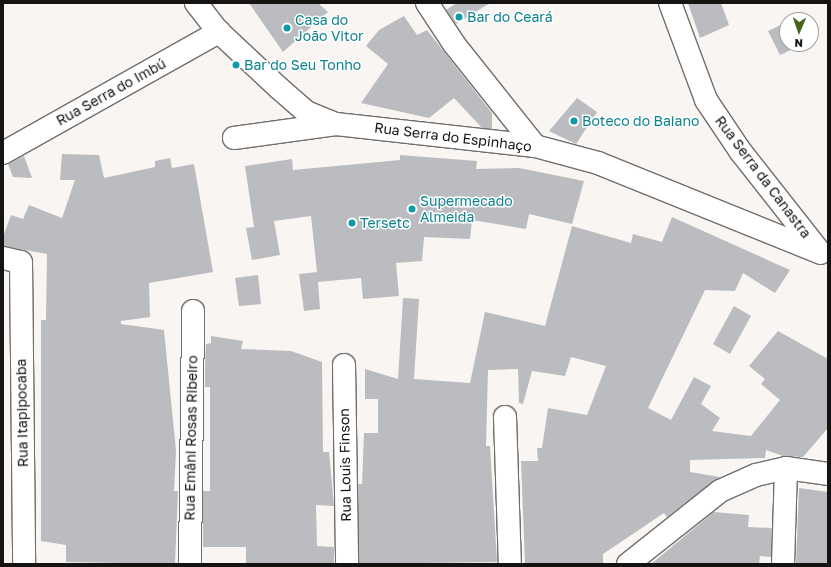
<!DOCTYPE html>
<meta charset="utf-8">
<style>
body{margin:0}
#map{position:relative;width:831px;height:567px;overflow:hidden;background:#f8f5f2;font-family:"Golos Text",sans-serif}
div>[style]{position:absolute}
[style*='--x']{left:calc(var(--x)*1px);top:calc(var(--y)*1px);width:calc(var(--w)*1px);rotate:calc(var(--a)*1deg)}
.building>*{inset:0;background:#bbbcbf}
.roads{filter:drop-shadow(1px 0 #716e6c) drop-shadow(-1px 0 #716e6c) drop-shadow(0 1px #716e6c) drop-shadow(0 -1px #716e6c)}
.minor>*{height:22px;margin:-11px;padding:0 11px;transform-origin:11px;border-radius:11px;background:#fff}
.dots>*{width:11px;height:11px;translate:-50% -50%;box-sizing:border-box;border:2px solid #fff;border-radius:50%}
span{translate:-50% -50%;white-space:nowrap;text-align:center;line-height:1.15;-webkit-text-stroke:3px #fff;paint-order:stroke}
.culture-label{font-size:14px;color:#0d838f}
.left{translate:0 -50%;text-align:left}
.street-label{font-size:14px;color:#151413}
.frame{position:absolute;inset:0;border:4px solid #151413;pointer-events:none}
.north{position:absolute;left:779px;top:12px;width:40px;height:40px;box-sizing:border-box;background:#fff;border:1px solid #a1a1a1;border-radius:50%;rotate:182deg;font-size:11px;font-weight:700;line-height:16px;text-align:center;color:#151413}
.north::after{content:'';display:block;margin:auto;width:14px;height:18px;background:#456418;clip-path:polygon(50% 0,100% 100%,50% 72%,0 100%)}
</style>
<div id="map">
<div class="building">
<div style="clip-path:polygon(249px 3px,318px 3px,328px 12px,283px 52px)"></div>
<div style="clip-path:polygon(457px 3px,490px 3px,456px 24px,446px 10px)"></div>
<div style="clip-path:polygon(688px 3px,721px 3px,729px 25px,700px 38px)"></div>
<div style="clip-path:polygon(404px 16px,417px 35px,427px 30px,492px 113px,492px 129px,482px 128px,454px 98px,429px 118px,361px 103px,388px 64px,366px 46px,379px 30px)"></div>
<div style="clip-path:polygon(787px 22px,787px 44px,804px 44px,780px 55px,768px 31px)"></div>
<div style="clip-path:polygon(577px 98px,597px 112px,576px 144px,549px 131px)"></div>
<div style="clip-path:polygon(62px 154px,99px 155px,104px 178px,155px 167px,155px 161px,170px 158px,172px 168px,194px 164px,213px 272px,149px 283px,150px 317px,121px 321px,121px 324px,164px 330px,176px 451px,174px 491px,178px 491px,175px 564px,66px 562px,66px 545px,41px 541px,41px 320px,46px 320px,47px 254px,3px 246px,3px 237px,11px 215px,23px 219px,29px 205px,62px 218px,75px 180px,60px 180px)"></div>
<div style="clip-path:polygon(400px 155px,477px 161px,476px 169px,519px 168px,584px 181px,572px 224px,529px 214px,526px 229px,472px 220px,470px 239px,424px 237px,422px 261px,396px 263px,399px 296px,363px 299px,361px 278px,318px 282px,320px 309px,304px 311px,299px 274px,317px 272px,311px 216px,274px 221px,280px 255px,252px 260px,246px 228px,254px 227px,245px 166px,292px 159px,293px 170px,400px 160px)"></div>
<div style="clip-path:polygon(24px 156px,32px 178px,13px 177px,8px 164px)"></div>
<div style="clip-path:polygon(672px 217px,790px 270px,775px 293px,743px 273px,735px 291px,705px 290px,648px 408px,671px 420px,694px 377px,711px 386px,701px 404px,720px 418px,712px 431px,751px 436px,780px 400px,761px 384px,765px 379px,749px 366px,778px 331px,828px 359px,828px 428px,803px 457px,783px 456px,766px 450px,765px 458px,690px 460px,690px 472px,720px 477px,667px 517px,664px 513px,603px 554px,603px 564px,525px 564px,521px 461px,538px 461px,537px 448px,542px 448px,548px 408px,587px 415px,606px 366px,571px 357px,565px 376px,532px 371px,523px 404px,519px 403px,518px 369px,488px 370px,486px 446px,490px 446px,497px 562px,359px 564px,358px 484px,362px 484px,364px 433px,378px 433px,378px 399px,365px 399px,365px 369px,398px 379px,403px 298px,419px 299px,414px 379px,470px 383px,485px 312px,545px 326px,572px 226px,631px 243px,633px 234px,662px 242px)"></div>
<div style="clip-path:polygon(258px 275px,261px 304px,239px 306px,235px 278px)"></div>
<div style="clip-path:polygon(734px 306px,751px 316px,730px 354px,713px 344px)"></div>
<div style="clip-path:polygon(211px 336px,243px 341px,241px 349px,291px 351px,322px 362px,323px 452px,329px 452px,334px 506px,316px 505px,317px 546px,334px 547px,334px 564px,246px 564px,246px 547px,203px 547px,203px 491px,210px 491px,210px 387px,205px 387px,205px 367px,206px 344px,211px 343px)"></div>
<div style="clip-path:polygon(799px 488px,828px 492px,828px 564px,796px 564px)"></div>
<div style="clip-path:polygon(714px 512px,749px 515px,748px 527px,772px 528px,771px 557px,760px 556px,759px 564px,651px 564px)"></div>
</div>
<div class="roads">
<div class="minor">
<div style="--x:196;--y:3;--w:37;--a:52"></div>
<div style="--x:219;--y:32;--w:83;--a:43.1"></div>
<div style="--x:280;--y:89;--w:35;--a:41"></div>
<div style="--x:306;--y:112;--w:31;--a:22"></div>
<div style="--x:427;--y:3;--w:49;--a:56.6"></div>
<div style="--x:454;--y:44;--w:130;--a:51.5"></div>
<div style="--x:670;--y:3;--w:103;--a:69.6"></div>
<div style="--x:706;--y:100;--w:63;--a:56.1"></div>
<div style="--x:741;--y:152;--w:126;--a:51.8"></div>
<div style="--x:234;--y:138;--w:103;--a:-7.8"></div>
<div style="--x:336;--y:124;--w:200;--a:6.3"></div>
<div style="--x:535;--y:146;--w:65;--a:15.1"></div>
<div style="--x:598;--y:163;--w:240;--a:22"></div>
<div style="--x:3;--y:153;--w:248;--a:-29.3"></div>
<div style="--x:3;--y:258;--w:18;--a:13"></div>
<div style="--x:21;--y:262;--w:302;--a:89.4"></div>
<div style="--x:344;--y:365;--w:199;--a:89.1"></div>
<div style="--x:505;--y:417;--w:147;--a:88.1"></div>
<div style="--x:190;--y:564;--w:253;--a:-89.3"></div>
<div style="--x:628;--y:564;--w:117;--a:-38.4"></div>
<div style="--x:720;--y:491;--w:39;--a:-24"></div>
<div style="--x:756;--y:475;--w:31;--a:-13"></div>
<div style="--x:786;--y:468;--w:42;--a:8.1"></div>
<div style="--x:783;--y:564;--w:96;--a:-88.2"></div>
</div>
</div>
<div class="dots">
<div style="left:459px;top:17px;background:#0f9aa8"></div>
<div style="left:287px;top:28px;background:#0f9aa8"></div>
<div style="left:236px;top:65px;background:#0f9aa8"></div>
<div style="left:574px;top:121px;background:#0f9aa8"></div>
<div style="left:412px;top:209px;background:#0f9aa8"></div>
<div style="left:352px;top:223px;background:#0f9aa8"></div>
</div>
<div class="culture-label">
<span class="left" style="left:467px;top:17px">Bar do Ceará</span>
<span class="left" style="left:295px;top:28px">Casa do<br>João Vitor</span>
<span class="left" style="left:244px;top:65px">Bar do Seu Tonho</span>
<span class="left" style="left:582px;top:121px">Boteco do Baiano</span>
<span class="left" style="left:420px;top:209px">Supermecado<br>Almeida</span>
<span class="left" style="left:360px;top:223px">Tersetc</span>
</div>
<div class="street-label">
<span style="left:111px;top:92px;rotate:-29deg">Rua Serra do Imbú</span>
<span style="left:453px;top:137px;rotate:7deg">Rua Serra do Espinhaço</span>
<span style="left:763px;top:177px;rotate:53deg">Rua Serra da Canastra</span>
<span style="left:22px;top:413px;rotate:-91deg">Rua Itapipocaba</span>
<span style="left:191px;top:438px;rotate:-89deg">Rua Emâni Rosas Ribeiro</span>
<span style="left:345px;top:465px;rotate:-91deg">Rua Louis Finson</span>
</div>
<div class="frame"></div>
<div class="north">N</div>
</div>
